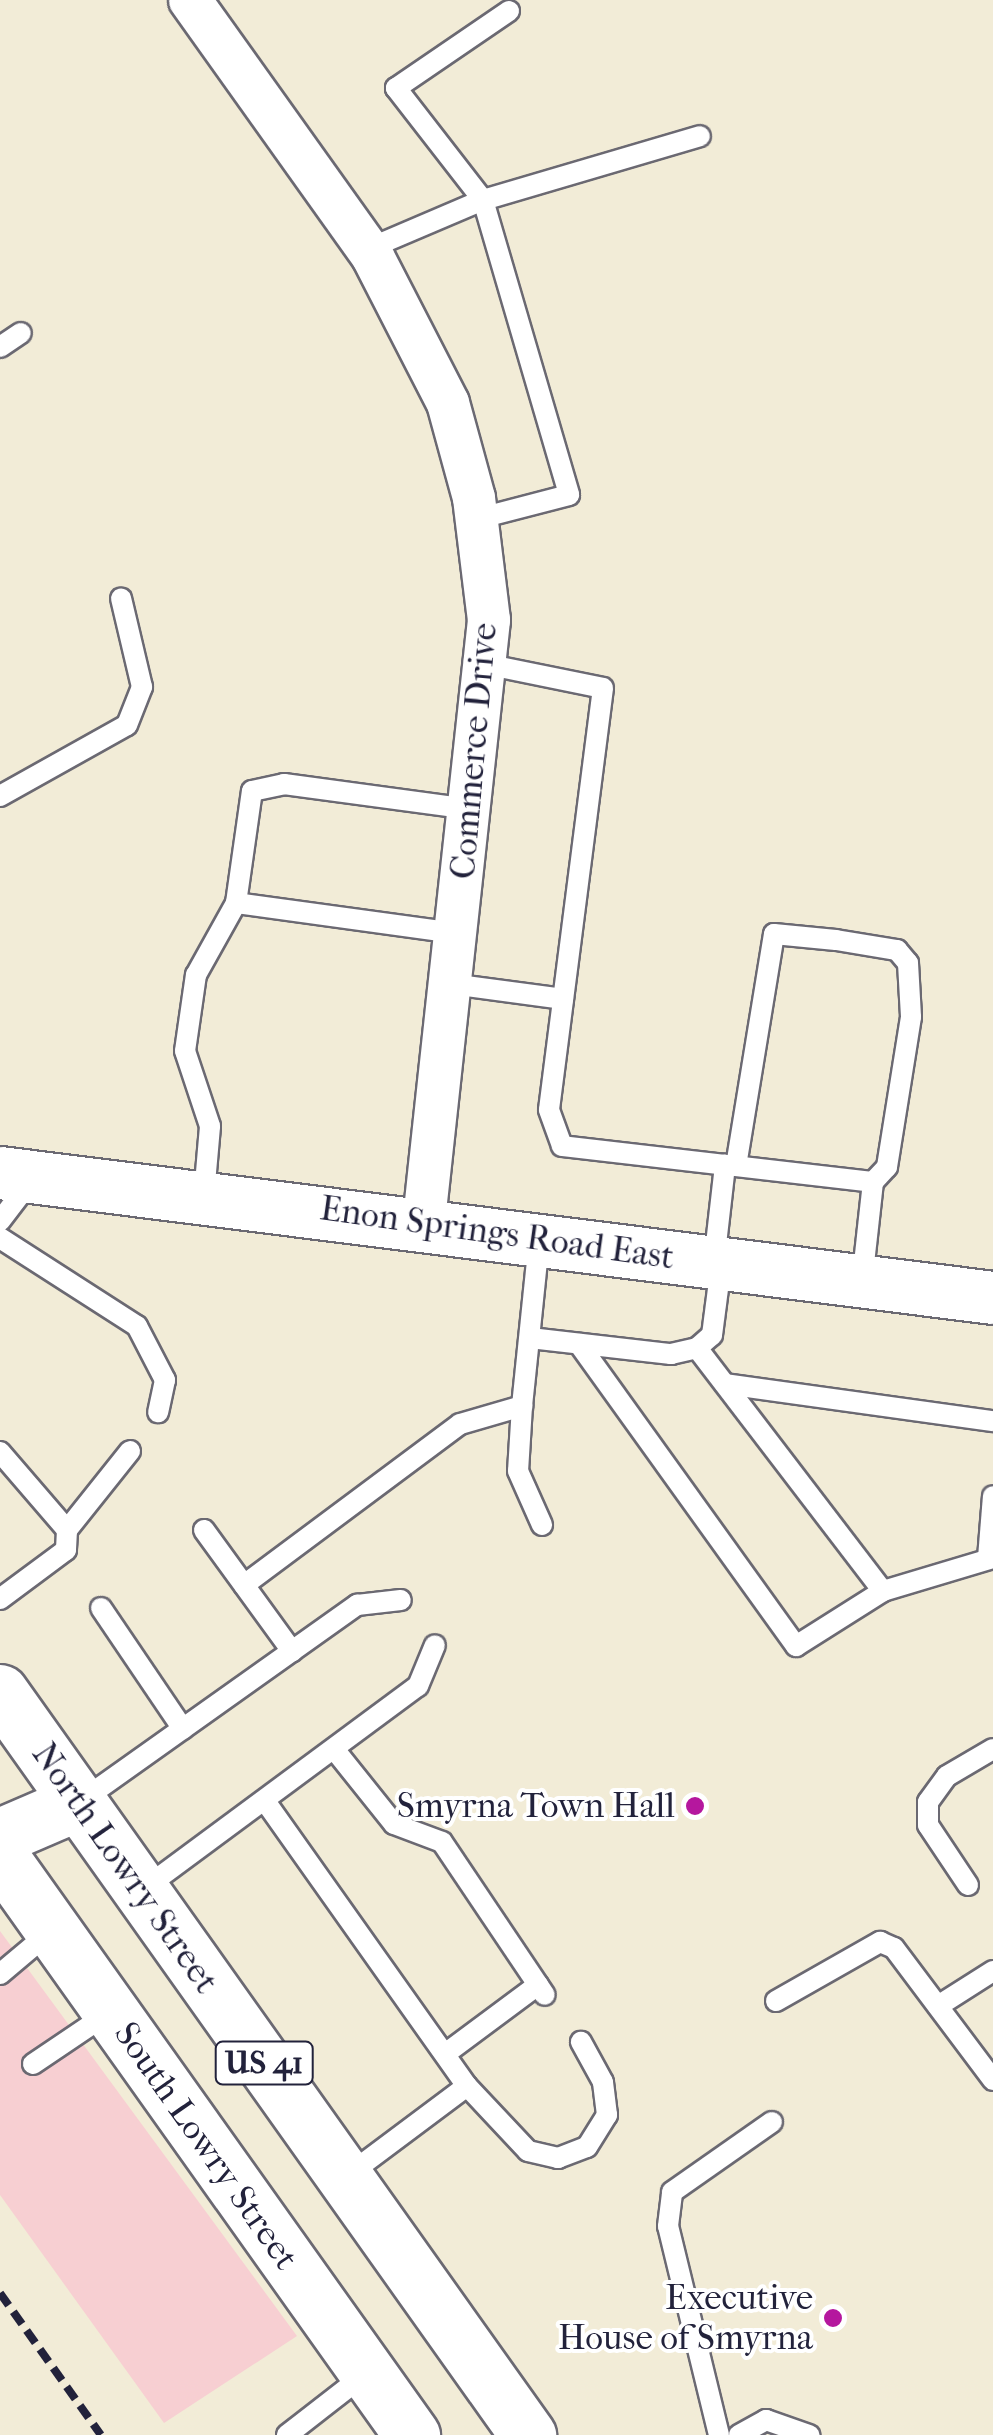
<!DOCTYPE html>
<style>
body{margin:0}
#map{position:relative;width:993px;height:2435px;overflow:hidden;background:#f2ecd7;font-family:"IM FELL French Canon",serif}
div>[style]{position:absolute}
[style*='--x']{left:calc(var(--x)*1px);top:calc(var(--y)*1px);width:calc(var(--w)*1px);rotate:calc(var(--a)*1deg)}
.built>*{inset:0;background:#f7cfd2}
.roads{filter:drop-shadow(2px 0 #6b6972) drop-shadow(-2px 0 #6b6972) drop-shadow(0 2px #6b6972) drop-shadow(0 -2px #6b6972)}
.service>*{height:20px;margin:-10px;padding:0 10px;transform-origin:10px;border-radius:10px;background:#fff}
.minor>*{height:42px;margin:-21px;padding:0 21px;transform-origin:21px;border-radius:21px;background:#fff}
.tertiary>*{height:52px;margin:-26px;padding:0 26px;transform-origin:26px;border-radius:26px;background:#fff}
.primary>*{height:55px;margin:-27.5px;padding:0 27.5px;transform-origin:27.5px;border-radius:27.5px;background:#fff}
.rail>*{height:8px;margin-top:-4px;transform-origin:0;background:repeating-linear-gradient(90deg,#22223b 0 15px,transparent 0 23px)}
.dots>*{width:28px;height:28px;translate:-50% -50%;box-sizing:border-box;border:5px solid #fff;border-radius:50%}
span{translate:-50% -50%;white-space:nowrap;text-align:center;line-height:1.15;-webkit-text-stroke:8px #fff;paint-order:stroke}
.shield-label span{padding:2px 8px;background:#fff;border:2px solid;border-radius:8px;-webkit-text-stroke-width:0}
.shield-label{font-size:32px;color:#22223b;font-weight:700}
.street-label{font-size:35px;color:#22223b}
.poi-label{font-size:35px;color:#22223b}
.right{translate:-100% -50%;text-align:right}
</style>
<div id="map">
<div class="built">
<div style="clip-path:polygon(0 1931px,297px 2336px,164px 2423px,0 2195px)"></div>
</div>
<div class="roads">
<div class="service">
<div style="--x:509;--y:11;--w:137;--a:145.7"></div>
<div style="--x:396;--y:88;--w:142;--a:52.2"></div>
<div style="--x:483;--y:200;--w:226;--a:-16.4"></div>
<div style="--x:368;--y:249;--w:125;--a:-23.1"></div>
<div style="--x:483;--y:200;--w:307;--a:73.7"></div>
<div style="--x:569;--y:495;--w:95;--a:165.4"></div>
<div style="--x:0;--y:347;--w:25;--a:-34"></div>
<div style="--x:485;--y:664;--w:120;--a:11.5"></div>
<div style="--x:603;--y:688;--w:425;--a:97.3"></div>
<div style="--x:549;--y:1110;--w:38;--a:70"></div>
<div style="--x:562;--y:1146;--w:313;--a:6.6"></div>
<div style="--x:873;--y:1182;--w:101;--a:96.3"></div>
<div style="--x:0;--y:796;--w:145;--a:-29.2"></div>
<div style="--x:127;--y:725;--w:41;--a:-68.5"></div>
<div style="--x:142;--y:687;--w:91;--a:-103.3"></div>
<div style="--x:236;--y:903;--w:222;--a:7.8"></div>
<div style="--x:451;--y:984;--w:113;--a:7.6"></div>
<div style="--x:736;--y:1166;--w:235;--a:-80.7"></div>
<div style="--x:774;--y:934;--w:62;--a:5.5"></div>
<div style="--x:836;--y:940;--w:62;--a:9.3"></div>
<div style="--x:897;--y:950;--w:17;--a:50"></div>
<div style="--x:908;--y:963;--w:54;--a:86.8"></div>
<div style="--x:911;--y:1017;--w:152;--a:99.1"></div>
<div style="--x:887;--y:1167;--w:21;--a:133"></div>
<div style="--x:204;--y:1195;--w:69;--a:-85"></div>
<div style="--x:210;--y:1126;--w:79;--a:-108.4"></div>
<div style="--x:185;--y:1051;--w:77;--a:-81.8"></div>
<div style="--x:196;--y:975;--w:82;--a:-60.9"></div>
<div style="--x:236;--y:903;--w:113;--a:-81.9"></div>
<div style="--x:252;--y:791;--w:33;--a:-12"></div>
<div style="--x:284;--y:784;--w:188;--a:7.7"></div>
<div style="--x:0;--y:1221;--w:53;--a:-52.7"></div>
<div style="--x:0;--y:1238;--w:163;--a:32.7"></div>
<div style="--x:137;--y:1326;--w:61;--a:62.6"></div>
<div style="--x:165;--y:1380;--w:33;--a:102"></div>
<div style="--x:714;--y:1262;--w:98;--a:-83.5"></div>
<div style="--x:530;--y:1338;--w:142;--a:6.5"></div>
<div style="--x:671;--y:1354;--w:27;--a:-13"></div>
<div style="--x:697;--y:1348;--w:20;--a:-41"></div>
<div style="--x:712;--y:1335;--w:70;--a:-82.6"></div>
<div style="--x:579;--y:1344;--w:372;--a:54.3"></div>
<div style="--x:796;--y:1646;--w:103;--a:-32.3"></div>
<div style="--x:883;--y:1591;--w:115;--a:-16.7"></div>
<div style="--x:697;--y:1348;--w:306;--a:52.6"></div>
<div style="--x:725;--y:1384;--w:271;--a:7.9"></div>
<div style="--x:522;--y:1406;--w:65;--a:93.5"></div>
<div style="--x:518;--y:1471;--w:59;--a:66"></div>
<div style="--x:0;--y:1452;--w:103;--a:49.3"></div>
<div style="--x:67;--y:1530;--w:20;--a:93"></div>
<div style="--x:66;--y:1550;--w:82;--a:143.4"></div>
<div style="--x:67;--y:1530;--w:101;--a:-51.4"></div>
<div style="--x:204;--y:1530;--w:150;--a:54"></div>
<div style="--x:988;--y:1558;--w:62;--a:-85.4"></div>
<div style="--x:244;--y:1585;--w:269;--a:-36.7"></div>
<div style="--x:460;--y:1424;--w:65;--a:-16.2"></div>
<div style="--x:522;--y:1406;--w:165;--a:-84.1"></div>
<div style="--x:101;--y:1608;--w:146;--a:55.9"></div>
<div style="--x:334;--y:1749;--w:96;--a:51.3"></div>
<div style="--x:394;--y:1824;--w:51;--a:20.6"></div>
<div style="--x:442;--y:1842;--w:184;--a:56.1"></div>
<div style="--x:81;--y:1801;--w:339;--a:-35.4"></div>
<div style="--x:357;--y:1605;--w:44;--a:-6.5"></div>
<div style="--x:265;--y:1801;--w:349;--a:54.7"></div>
<div style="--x:467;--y:2086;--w:149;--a:143.2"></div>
<div style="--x:968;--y:1885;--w:72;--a:-123.7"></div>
<div style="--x:928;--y:1825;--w:23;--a:-90"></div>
<div style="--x:928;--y:1802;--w:32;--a:-54"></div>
<div style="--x:947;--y:1776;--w:53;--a:-30.4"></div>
<div style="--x:142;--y:1890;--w:343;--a:-36.5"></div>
<div style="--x:418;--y:1686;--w:44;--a:-67.5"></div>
<div style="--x:0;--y:1974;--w:67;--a:-40.1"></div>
<div style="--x:776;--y:2001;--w:120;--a:-29.6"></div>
<div style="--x:880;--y:1942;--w:15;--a:23"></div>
<div style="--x:894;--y:1948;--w:165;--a:53.1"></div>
<div style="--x:938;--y:2006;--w:65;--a:-32.5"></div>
<div style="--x:445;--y:2054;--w:116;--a:-36.6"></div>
<div style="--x:33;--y:2064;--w:93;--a:-34"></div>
<div style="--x:467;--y:2086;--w:89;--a:46.8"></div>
<div style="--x:528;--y:2151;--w:31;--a:13"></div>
<div style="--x:558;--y:2158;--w:31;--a:-21"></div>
<div style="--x:587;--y:2147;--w:38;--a:-58"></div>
<div style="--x:607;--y:2115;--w:33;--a:-97"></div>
<div style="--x:603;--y:2082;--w:46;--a:-118.8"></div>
<div style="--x:287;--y:2435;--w:98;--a:-37.9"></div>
<div style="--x:719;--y:2435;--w:215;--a:-103.7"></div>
<div style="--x:668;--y:2226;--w:34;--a:-83"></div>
<div style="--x:672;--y:2192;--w:122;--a:-35"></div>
<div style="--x:739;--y:2435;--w:31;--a:-29"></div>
<div style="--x:766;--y:2420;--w:46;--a:19.2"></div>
</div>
<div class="minor">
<div style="--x:190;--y:0;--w:315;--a:54.5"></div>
<div style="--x:373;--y:257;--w:164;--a:62.8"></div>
<div style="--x:448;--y:403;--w:98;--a:74.7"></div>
<div style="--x:474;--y:498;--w:123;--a:83"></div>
<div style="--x:489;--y:620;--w:604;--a:96.18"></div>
</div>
<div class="tertiary">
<div style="--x:0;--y:1173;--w:1001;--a:7.17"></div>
</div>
<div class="primary">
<div style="--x:0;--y:1692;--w:912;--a:54.6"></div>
<div style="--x:0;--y:1836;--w:86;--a:-23.3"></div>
<div style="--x:0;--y:1856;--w:711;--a:54.57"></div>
</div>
</div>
<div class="rail">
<div style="--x:0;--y:2293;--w:174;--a:54.6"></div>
</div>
<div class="dots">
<div style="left:695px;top:1806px;background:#b5179e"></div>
<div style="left:833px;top:2318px;background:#b5179e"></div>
</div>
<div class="shield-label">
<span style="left:264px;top:2063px">US 41</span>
</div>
<div class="street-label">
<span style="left:474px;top:751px;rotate:-85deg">Commerce Drive</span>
<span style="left:497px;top:1233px;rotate:8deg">Enon Springs Road East</span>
<span style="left:125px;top:1868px;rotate:55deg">North Lowry Street</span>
<span style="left:206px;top:2146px;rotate:55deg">South Lowry Street</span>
</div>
<div class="poi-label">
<span class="right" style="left:675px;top:1806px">Smyrna Town Hall</span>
<span class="right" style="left:813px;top:2318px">Executive<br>House of Smyrna</span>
</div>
</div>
